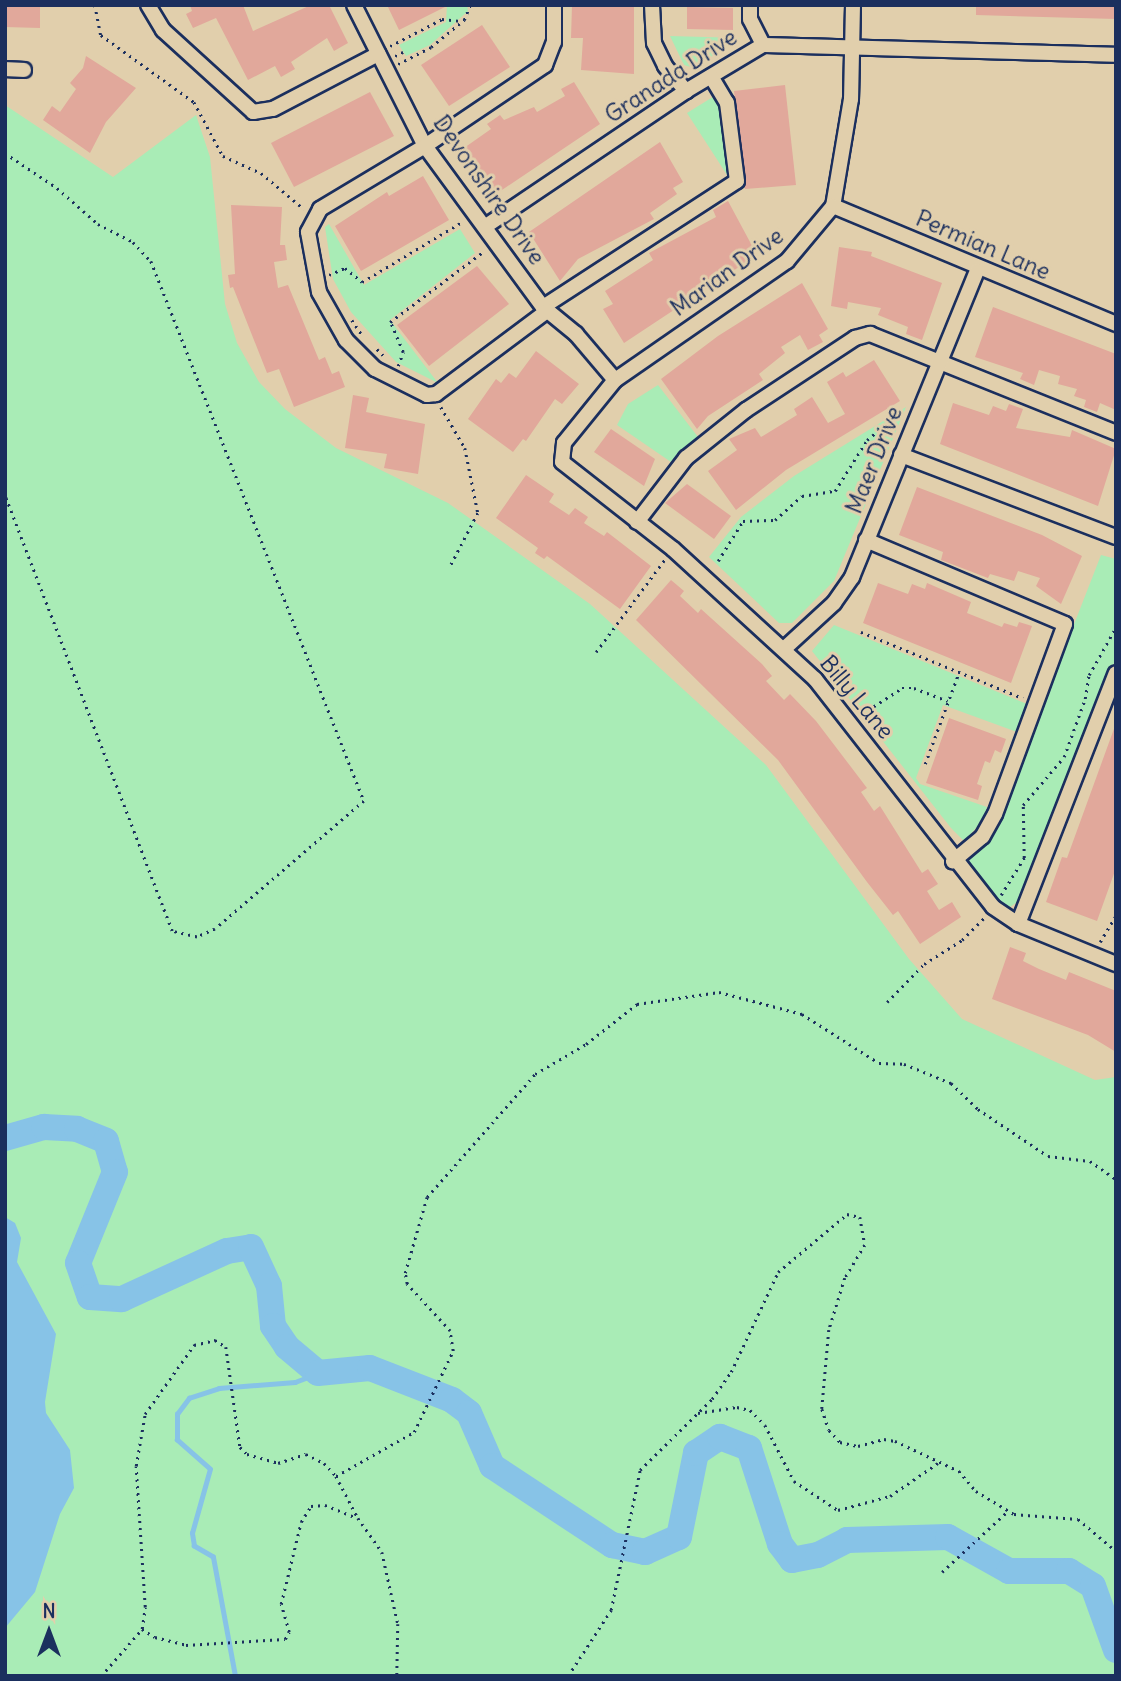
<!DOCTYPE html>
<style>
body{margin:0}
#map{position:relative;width:1121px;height:1681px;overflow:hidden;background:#e1cfac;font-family:Delius,sans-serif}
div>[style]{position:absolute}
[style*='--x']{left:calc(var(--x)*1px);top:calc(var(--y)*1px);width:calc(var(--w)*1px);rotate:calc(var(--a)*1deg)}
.green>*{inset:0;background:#a9ecb6}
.water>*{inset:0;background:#87c3e7}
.stream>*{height:4.5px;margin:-2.25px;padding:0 2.25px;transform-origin:2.25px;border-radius:2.25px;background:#87c3e7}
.river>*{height:26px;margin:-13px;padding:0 13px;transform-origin:13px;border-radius:13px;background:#87c3e7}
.building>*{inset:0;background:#e1a89b}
.path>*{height:2.5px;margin-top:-1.25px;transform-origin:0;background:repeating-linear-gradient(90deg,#1b2f5e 0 2px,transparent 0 7px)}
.roads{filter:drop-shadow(2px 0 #1b2f5e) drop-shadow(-2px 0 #1b2f5e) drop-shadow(0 2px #1b2f5e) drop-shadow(0 -2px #1b2f5e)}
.minor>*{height:14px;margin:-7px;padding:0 7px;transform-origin:7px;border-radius:7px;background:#e1cfac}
span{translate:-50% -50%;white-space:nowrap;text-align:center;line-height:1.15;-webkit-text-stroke:6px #e1cfac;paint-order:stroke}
.street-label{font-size:23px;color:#1b2f5e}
.frame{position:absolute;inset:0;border:7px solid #1b2f5e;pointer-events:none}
.north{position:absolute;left:14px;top:1597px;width:70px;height:70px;-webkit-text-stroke:5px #e1cfac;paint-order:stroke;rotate:0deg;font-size:19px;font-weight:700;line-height:28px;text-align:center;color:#1b2f5e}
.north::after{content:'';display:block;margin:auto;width:24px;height:32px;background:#1b2f5e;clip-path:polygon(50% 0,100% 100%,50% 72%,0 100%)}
</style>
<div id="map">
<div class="green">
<div style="clip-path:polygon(447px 5px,467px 5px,468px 11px,430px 45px,406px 56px,399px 45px,446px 22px)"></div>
<div style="clip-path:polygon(670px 36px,740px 38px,694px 68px,684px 65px)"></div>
<div style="clip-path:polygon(716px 95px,721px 105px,729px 178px,687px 113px)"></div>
<div style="clip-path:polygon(5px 105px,113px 177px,196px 115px,210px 157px,225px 304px,237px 343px,259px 382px,285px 409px,336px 448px,448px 503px,590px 604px,766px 765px,909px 959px,962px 1019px,1095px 1080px,1116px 1077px,1116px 1676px,5px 1676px)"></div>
<div style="clip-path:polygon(329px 224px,364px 285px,460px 229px,475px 253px,390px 320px,438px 383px,396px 362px,351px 312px,333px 279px,325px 227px)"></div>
<div style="clip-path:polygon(658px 385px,698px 437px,671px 462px,617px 425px,628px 404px)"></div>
<div style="clip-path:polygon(906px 407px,834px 581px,792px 623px,779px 623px,709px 557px,741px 517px,794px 476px)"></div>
<div style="clip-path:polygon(1101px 555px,1116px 559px,1116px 658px,1020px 900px,1010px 907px,1001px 906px,968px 870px,968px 859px,994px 830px)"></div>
<div style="clip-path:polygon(834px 625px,1027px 704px,1017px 732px,943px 705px,916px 778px,920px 784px,987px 807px,983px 820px,967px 838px,963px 840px,951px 828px,812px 651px)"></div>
</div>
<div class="water">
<div style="clip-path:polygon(5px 1217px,15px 1223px,21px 1238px,17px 1262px,56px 1334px,45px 1402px,46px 1413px,70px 1450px,74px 1488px,60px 1514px,35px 1592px,5px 1628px)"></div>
</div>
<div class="stream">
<div style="--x:235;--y:1676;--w:121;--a:-100.5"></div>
<div style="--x:213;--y:1557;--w:22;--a:-150"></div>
<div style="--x:194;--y:1546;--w:13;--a:-99"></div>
<div style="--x:192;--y:1533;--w:66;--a:-74.3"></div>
<div style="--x:210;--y:1469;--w:44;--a:-138.7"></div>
<div style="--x:177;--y:1440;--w:26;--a:-90"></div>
<div style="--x:177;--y:1414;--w:20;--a:-53"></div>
<div style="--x:189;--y:1398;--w:32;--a:-18"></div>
<div style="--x:219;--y:1388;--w:76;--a:-4.5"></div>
<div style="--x:295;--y:1382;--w:25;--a:-21"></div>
</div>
<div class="river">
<div style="--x:5;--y:1138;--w:41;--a:-15.8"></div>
<div style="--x:44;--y:1127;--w:33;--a:3"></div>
<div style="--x:77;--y:1129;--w:31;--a:22"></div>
<div style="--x:106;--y:1141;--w:32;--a:74"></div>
<div style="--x:115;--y:1172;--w:98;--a:112.1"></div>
<div style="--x:78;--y:1263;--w:36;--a:71"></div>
<div style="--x:90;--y:1297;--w:32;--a:4"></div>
<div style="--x:122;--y:1299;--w:115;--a:-24.6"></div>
<div style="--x:227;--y:1251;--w:24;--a:-9"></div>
<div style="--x:251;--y:1247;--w:43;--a:65.2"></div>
<div style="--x:269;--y:1286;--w:40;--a:84.3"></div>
<div style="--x:273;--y:1326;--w:25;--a:56"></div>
<div style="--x:287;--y:1347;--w:40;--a:40"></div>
<div style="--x:318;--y:1373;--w:52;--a:-5.5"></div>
<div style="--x:370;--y:1368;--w:88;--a:21.3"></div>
<div style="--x:452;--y:1400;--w:21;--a:37"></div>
<div style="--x:469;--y:1413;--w:58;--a:66.5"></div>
<div style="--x:492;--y:1466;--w:144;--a:33.4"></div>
<div style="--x:612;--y:1545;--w:34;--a:12"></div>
<div style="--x:645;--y:1552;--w:37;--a:-24"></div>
<div style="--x:679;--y:1537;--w:86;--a:-78.6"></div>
<div style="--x:696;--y:1453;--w:29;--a:-34"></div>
<div style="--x:720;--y:1437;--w:31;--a:21"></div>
<div style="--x:749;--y:1448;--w:101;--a:72.1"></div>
<div style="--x:780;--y:1544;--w:20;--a:53"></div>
<div style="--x:792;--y:1560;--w:26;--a:-11"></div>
<div style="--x:818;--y:1555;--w:33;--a:-27"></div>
<div style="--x:847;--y:1540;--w:101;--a:-1.7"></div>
<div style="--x:948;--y:1537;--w:70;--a:29.1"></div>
<div style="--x:1009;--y:1571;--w:60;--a:0"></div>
<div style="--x:1069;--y:1571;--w:28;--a:32"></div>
<div style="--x:1093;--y:1586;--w:68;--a:70.2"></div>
</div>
<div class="building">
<div style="clip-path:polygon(5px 5px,40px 5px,40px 28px,5px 27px)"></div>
<div style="clip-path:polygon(190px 5px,243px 5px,253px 31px,311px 5px,329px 5px,348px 43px,334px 51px,327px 38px,291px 62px,295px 69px,281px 77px,275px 66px,248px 80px,216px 18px,193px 28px,186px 14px,192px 11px)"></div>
<div style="clip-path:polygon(387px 5px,449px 5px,399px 30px)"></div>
<div style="clip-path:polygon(572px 5px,634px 5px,634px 74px,581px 70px,583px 38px,571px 38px)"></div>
<div style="clip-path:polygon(976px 5px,1116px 5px,1116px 19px,976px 15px)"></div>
<div style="clip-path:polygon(687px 7px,733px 8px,733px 30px,687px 29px)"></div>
<div style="clip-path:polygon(482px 25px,510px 67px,449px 106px,421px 65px)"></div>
<div style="clip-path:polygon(86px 56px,136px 88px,106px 122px,90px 153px,43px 120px,52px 106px,60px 112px,76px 89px,70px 83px,83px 68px)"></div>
<div style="clip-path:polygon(574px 82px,600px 124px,496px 194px,464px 148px,491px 129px,487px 124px,500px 115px,504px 120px,534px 107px,537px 112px,565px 96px,561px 89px)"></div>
<div style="clip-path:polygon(785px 85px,796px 185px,745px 189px,734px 91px)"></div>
<div style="clip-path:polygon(370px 92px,394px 136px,294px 187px,271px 143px)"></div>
<div style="clip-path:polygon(660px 142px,683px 182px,673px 188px,677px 194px,650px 213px,654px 219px,578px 259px,560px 281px,529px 232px)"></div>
<div style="clip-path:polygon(423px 176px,449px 220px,361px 271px,335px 226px,387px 192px,389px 196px)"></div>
<div style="clip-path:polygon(728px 201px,757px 255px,624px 343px,603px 309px,613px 304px,605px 291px,653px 260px,649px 253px,716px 217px,713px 210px)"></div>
<div style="clip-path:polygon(231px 205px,282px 207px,280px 245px,285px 245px,287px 260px,274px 262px,278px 288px,288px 285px,319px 360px,325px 357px,332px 374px,339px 371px,345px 387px,294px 407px,279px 369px,267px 373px,233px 287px,230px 288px,228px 275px,235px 274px)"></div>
<div style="clip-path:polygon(839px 247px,872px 252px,871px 256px,942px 283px,922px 340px,906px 334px,908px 327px,878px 315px,881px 308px,848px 302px,847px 309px,831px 306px)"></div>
<div style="clip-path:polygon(477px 266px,509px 304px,429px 366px,397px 325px)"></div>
<div style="clip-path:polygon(802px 283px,828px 329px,819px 335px,823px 342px,808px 350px,800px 335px,781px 347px,785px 353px,759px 374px,763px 380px,708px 416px,697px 429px,661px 379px,718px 336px)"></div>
<div style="clip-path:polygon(993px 307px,1116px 354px,1116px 410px,1100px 403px,1097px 412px,1084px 407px,1086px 400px,1074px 396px,1077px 389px,1058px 384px,1060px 376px,1039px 370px,1034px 385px,1020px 379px,1023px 373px,975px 357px)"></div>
<div style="clip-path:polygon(536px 351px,579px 384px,562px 404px,555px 399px,526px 441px,523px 439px,513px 452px,468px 419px,496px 379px,501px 383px,509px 373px,516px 378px)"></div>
<div style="clip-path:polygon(874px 360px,900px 401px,786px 470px,736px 510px,708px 471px,737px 450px,729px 439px,755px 428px,761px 437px,797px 415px,794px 409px,812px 397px,828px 423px,845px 414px,827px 382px,843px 372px,846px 377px)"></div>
<div style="clip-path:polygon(353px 395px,369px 398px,366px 412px,425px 424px,418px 474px,384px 468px,387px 454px,345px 448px)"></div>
<div style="clip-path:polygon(953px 403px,989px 415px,993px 406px,1006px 411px,1009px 404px,1023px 409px,1016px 428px,1070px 437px,1072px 430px,1116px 449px,1098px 506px,940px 444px)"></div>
<div style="clip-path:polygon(611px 429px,655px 459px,644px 486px,594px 452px)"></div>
<div style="clip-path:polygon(526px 475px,554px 494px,549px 502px,569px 515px,575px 508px,588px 517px,584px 523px,604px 536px,607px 532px,651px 566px,620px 609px,547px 556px,544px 559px,535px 553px,538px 548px,496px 518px)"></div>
<div style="clip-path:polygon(687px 484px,731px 516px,714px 539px,665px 503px)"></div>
<div style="clip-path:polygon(917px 487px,1042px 535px,1082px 556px,1061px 604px,1036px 586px,1040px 578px,1018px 571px,1014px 581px,990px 574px,988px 578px,941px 560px,943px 552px,899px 535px)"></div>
<div style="clip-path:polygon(671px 580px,684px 591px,680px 596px,698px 613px,701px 609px,762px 664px,772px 676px,766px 681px,784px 700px,790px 694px,816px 721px,867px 788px,861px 792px,874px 811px,880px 806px,922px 873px,928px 869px,938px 884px,927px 891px,939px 910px,952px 902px,961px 917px,920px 944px,898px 911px,893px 915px,867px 882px,778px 760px,636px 620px)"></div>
<div style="clip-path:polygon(878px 583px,908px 594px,912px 584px,925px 589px,927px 583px,971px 602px,967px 613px,1002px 627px,1004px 623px,1017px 627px,1019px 622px,1032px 626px,1011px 683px,863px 623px)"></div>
<div style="clip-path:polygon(949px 718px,1006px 739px,1001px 753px,995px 750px,990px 763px,985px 761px,977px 784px,982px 786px,978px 800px,926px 783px)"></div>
<div style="clip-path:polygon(1115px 726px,1116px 868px,1097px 921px,1046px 902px,1062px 857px,1067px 858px)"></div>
<div style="clip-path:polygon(1010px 947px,1026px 953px,1023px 961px,1039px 969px,1066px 980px,1069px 972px,1116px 991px,1116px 1052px,1088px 1035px,992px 999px)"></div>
</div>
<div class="path">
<div style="--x:95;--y:5;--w:31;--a:79"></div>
<div style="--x:101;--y:35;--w:115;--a:35.8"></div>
<div style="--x:194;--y:102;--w:61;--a:61.8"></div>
<div style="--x:223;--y:156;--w:42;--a:24.1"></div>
<div style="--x:261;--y:173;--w:56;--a:39.9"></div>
<div style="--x:390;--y:46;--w:59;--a:-27.4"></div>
<div style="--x:442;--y:19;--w:18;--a:6"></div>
<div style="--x:395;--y:56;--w:9;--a:-27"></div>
<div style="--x:398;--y:64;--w:37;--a:-27"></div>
<div style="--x:431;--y:47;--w:43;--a:-39.3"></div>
<div style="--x:464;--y:20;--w:16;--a:-68"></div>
<div style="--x:5;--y:153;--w:63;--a:33.9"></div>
<div style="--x:57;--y:188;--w:55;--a:41.3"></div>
<div style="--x:98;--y:224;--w:39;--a:27"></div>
<div style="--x:133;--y:242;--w:26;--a:47"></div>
<div style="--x:151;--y:261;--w:580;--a:68.47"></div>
<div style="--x:364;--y:801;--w:196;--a:139.3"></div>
<div style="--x:215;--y:929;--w:20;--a:156"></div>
<div style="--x:197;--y:937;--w:26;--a:-167"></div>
<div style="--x:172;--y:931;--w:466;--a:-111"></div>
<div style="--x:329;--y:275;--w:17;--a:-24"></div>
<div style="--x:345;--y:268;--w:22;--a:39"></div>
<div style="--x:362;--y:282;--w:117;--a:-31"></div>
<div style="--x:352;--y:320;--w:18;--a:56"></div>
<div style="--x:377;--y:349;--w:14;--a:45"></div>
<div style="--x:398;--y:366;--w:15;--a:-70"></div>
<div style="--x:403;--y:352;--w:33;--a:-113"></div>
<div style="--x:390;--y:322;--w:116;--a:-37"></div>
<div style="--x:441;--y:407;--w:48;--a:59.7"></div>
<div style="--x:465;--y:448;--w:66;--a:78.7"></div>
<div style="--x:478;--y:513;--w:61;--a:117.4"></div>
<div style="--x:718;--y:561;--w:47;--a:-58"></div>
<div style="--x:743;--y:521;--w:32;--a:-2"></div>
<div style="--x:775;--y:520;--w:36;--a:-42"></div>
<div style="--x:802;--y:496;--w:33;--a:-9"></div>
<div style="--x:835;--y:491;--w:60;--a:-57.9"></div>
<div style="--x:867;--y:440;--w:17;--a:-40"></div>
<div style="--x:880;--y:429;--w:17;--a:-3"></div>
<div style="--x:861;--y:632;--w:175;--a:22.2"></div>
<div style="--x:596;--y:652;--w:116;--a:-53.4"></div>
<div style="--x:862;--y:714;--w:48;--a:-33"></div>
<div style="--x:902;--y:688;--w:12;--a:0"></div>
<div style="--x:914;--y:688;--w:36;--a:21"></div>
<div style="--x:925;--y:764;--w:98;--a:-69.7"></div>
<div style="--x:1001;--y:895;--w:44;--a:-58.1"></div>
<div style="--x:1024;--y:858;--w:53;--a:-91.1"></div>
<div style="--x:1023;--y:805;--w:63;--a:-49.5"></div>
<div style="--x:1064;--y:757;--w:62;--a:-70.1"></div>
<div style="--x:1085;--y:699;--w:24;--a:-81"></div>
<div style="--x:1089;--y:675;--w:55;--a:-60.6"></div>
<div style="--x:1100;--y:942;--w:31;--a:-59"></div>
<div style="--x:887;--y:1002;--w:53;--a:-45.8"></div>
<div style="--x:924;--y:964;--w:45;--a:-32.3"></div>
<div style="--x:962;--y:940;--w:31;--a:-45"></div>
<div style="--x:698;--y:1413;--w:39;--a:-9"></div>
<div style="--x:737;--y:1407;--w:13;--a:13"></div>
<div style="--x:750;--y:1410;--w:21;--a:45"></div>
<div style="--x:765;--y:1425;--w:63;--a:62.6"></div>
<div style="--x:794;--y:1481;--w:53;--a:33.4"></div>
<div style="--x:838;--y:1510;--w:54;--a:-15.1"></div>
<div style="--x:890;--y:1496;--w:58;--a:-34.5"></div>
<div style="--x:336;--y:1476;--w:90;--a:-29.4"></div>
<div style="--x:414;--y:1432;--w:90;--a:-64.3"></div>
<div style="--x:453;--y:1351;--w:20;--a:-99"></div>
<div style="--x:450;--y:1331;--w:64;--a:-132.5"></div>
<div style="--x:407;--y:1284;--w:11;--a:-100"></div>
<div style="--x:405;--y:1273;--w:79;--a:-73.9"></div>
<div style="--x:427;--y:1197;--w:164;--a:-48.7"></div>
<div style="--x:535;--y:1074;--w:59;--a:-30.5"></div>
<div style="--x:586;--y:1044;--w:65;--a:-38.1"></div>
<div style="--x:637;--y:1004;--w:83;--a:-8.3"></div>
<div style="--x:719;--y:992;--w:86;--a:14.8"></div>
<div style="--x:802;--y:1014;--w:91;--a:32.5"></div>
<div style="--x:879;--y:1063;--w:25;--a:2"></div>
<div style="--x:904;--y:1064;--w:51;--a:22"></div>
<div style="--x:951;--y:1083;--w:37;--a:44"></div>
<div style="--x:978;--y:1109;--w:84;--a:33.9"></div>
<div style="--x:1048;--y:1156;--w:42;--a:6.8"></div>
<div style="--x:1090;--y:1161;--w:32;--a:35"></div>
<div style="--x:942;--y:1572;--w:91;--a:-42.8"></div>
<div style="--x:142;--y:1629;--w:15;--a:32"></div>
<div style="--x:155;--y:1637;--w:32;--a:14"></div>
<div style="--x:186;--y:1645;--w:99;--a:-3.5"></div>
<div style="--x:285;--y:1639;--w:8;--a:-60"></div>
<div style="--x:289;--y:1632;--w:29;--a:-106"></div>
<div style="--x:281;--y:1604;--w:84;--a:-76.3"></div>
<div style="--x:301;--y:1522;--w:19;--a:-58"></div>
<div style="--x:311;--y:1506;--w:14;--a:-4"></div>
<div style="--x:325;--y:1505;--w:35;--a:22"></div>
<div style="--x:358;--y:1518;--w:42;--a:54.8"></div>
<div style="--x:382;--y:1552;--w:74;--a:77.5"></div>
<div style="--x:398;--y:1624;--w:52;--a:91.1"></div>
<div style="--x:101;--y:1676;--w:62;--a:-48.9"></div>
<div style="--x:142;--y:1629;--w:22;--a:-82"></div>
<div style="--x:145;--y:1607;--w:141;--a:-93.7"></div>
<div style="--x:136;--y:1466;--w:53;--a:-80.2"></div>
<div style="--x:145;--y:1414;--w:85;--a:-54.6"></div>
<div style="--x:194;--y:1345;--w:22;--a:-13"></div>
<div style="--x:215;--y:1340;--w:13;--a:32"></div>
<div style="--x:226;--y:1347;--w:101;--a:82"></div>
<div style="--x:240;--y:1447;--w:10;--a:45"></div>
<div style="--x:247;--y:1454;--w:32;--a:16"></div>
<div style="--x:278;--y:1463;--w:29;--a:-18"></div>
<div style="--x:306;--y:1454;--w:20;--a:27"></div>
<div style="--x:324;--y:1463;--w:18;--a:47"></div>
<div style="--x:336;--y:1476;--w:47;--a:62.4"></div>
<div style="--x:568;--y:1676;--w:79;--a:-56.9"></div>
<div style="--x:611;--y:1610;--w:143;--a:-78.3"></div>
<div style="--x:640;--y:1470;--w:101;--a:-44.6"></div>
<div style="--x:712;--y:1399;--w:33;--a:-55"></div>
<div style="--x:731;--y:1372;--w:110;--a:-64.8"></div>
<div style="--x:778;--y:1272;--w:90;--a:-40"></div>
<div style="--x:847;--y:1214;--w:13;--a:13"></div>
<div style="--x:860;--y:1217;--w:28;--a:80"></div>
<div style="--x:865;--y:1245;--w:39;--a:121"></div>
<div style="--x:845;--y:1278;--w:54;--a:107.1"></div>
<div style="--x:829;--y:1330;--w:79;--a:95.1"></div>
<div style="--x:822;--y:1409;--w:22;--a:72"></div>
<div style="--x:829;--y:1430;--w:16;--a:47"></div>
<div style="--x:840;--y:1442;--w:18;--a:13"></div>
<div style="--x:858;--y:1446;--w:27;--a:-15"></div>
<div style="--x:884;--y:1439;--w:11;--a:10"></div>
<div style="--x:895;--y:1441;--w:71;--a:25.1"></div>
<div style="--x:959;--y:1471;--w:26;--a:50"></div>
<div style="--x:976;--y:1491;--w:44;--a:31.2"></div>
<div style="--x:1014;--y:1514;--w:64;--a:4.5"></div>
<div style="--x:1078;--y:1519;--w:50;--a:40.1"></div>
</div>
<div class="roads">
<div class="minor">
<div style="--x:148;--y:5;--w:29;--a:59"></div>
<div style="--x:163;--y:30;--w:122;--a:42.3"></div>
<div style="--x:253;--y:112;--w:20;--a:-9"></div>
<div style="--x:273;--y:109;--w:119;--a:-27.6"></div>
<div style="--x:354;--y:5;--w:158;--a:63.3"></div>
<div style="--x:425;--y:146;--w:200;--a:53.8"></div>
<div style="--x:543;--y:307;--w:43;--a:39.3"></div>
<div style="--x:576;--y:334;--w:60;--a:49.7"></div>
<div style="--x:652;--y:5;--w:38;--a:87"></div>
<div style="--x:654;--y:43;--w:25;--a:64"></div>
<div style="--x:665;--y:66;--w:33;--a:50"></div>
<div style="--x:750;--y:5;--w:14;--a:90"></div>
<div style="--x:750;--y:19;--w:29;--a:63"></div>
<div style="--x:853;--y:5;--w:94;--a:91.2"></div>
<div style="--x:851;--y:99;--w:109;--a:99.5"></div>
<div style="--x:833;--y:206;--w:72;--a:129.9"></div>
<div style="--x:787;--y:261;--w:209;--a:145.3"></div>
<div style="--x:615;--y:380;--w:81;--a:129"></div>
<div style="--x:564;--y:443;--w:19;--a:96"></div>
<div style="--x:562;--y:462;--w:141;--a:38.1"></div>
<div style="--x:673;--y:549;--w:193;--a:42.5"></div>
<div style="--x:815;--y:679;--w:289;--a:52"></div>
<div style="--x:993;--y:907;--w:30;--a:34"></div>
<div style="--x:1018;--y:924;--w:106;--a:22.2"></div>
<div style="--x:5;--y:69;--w:19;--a:3"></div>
<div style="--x:833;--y:206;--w:307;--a:22.6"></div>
<div style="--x:486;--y:226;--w:241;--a:-34"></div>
<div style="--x:686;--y:91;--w:90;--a:-30.9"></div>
<div style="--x:763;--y:45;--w:353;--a:1.6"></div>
<div style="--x:543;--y:307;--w:231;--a:-33"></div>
<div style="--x:737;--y:181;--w:79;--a:-97.3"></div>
<div style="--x:727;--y:103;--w:31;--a:-121"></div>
<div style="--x:547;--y:311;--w:139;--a:143.2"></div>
<div style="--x:436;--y:394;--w:9;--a:174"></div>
<div style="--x:427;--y:395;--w:58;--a:-153.4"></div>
<div style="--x:375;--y:369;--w:41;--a:-135"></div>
<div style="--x:346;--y:340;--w:55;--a:-119.4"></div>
<div style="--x:319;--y:292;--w:61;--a:-100.4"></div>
<div style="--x:308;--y:232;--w:26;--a:-62"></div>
<div style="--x:320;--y:209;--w:122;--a:-31"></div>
<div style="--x:425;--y:146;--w:145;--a:-34"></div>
<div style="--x:545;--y:65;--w:25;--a:-69"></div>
<div style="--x:554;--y:42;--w:37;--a:-90"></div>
<div style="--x:901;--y:455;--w:230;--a:20.9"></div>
<div style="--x:637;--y:522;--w:81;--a:-52.6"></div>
<div style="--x:686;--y:458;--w:77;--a:-38.7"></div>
<div style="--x:746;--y:410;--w:131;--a:-33.4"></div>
<div style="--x:855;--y:338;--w:16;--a:-15"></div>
<div style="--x:870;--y:334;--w:265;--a:21.9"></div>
<div style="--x:866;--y:540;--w:216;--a:22.9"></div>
<div style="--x:1065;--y:624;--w:202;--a:110.2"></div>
<div style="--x:995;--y:814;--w:26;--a:119"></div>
<div style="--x:982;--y:837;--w:38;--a:140"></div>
<div style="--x:784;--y:649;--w:68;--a:-42.6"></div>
<div style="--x:834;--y:603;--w:32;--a:-55"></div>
<div style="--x:852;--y:577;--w:331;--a:-67.8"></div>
<div style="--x:1018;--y:924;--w:269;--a:-68.7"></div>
</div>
</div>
<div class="street-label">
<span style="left:671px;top:76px;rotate:-33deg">Granada Drive</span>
<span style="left:489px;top:190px;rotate:55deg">Devonshire Drive</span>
<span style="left:983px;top:245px;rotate:23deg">Permian Lane</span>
<span style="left:727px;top:272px;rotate:-36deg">Marian Drive</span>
<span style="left:874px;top:460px;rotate:-68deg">Maer Drive</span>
<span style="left:857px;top:697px;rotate:50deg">Billy Lane</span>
</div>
<div class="frame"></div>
<div class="north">N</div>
</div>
